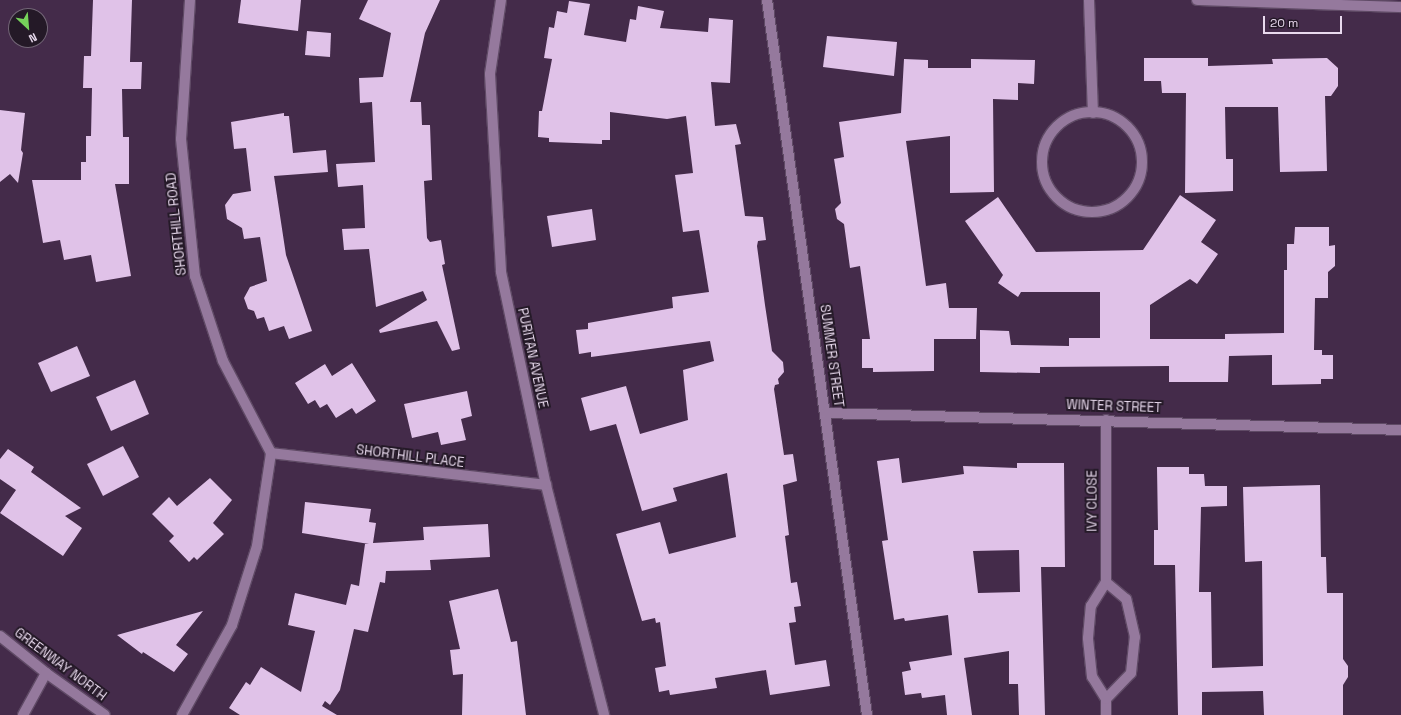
<!DOCTYPE html>
<style>
body{margin:0}
#map{position:relative;width:1401px;height:715px;overflow:hidden;background:#442b4a;font-family:"Space Grotesk",sans-serif}
div>[style]{position:absolute}
[style*='--x']{left:calc(var(--x)*1px);top:calc(var(--y)*1px);width:calc(var(--w)*1px);rotate:calc(var(--a)*1deg)}
.building>*{inset:0;background:#e0c2e8}
.roads{filter:drop-shadow(1px 0 #5f4a65) drop-shadow(-1px 0 #5f4a65) drop-shadow(0 1px #5f4a65) drop-shadow(0 -1px #5f4a65)}
.minor>*{height:10px;margin:-5px;padding:0 5px;transform-origin:5px;border-radius:5px;background:#95799d}
.minor>.ring{margin:-5px;padding:0;box-sizing:content-box;background:none;border:10px solid #95799d;border-radius:50%}
span{translate:-50% -50%;white-space:nowrap;text-align:center;line-height:1.15;-webkit-text-stroke:4px #241927;paint-order:stroke}
.street-label{font-size:13px;color:#e9daee}
.north{position:absolute;left:8px;top:8px;width:40px;height:40px;box-sizing:border-box;background:#241927;border:1px solid #736677;border-radius:50%;rotate:154deg;font-size:11px;font-weight:700;line-height:16px;text-align:center;color:#e9daee}
.north::after{content:'';display:block;margin:auto;width:14px;height:18px;background:#76d25a;clip-path:polygon(50% 0,100% 100%,50% 72%,0 100%)}
.scale{position:absolute;left:1263px;top:16px;width:79px;height:18px;box-sizing:border-box;border:2px solid #e9daee;border-top:0;padding-left:5px;font-size:12px;line-height:14px;white-space:nowrap;color:#e9daee;-webkit-text-stroke:3px #241927;paint-order:stroke}
</style>
<div id="map">
<div class="building">
<div style="clip-path:polygon(93px 0,132px 0,130px 62px,142px 62px,141px 89px,122px 89px,123px 137px,129px 137px,129px 184px,115px 184px,131px 276px,96px 282px,91px 255px,64px 260px,60px 240px,43px 243px,32px 180px,81px 180px,81px 162px,86px 162px,86px 136px,91px 136px,92px 88px,83px 88px,84px 56px,91px 56px)"></div>
<div style="clip-path:polygon(241px 0,301px 0,298px 31px,238px 23px)"></div>
<div style="clip-path:polygon(368px 0,440px 0,425px 33px,410px 102px,421px 102px,422px 125px,430px 125px,432px 180px,424px 181px,427px 238px,430px 242px,441px 240px,445px 264px,442px 265px,460px 349px,452px 351px,437px 321px,380px 333px,379px 330px,427px 300px,423px 291px,376px 307px,369px 249px,344px 250px,342px 229px,365px 228px,363px 185px,338px 187px,336px 164px,375px 162px,372px 102px,360px 103px,359px 78px,383px 77px,391px 33px,359px 19px)"></div>
<div style="clip-path:polygon(569px 1px,590px 4px,584px 35px,626px 42px,630px 19px,636px 20px,638px 6px,664px 11px,660px 28px,708px 32px,709px 18px,733px 20px,730px 83px,711px 82px,715px 126px,736px 124px,741px 144px,735px 145px,745px 216px,763px 217px,766px 240px,758px 241px,757px 246px,765px 305px,772px 351px,783px 362px,784px 372px,778px 379px,779px 384px,775px 385px,774px 389px,784px 455px,793px 454px,797px 481px,783px 485px,789px 535px,785px 536px,791px 583px,797px 582px,801px 606px,794px 607px,796px 622px,789px 623px,795px 665px,826px 660px,830px 686px,770px 695px,766px 670px,715px 678px,717px 688px,670px 695px,669px 690px,659px 692px,655px 668px,666px 666px,660px 622px,656px 623px,655px 618px,642px 621px,616px 534px,660px 522px,669px 554px,736px 537px,727px 473px,673px 488px,677px 501px,642px 511px,616px 424px,590px 431px,581px 398px,626px 386px,640px 434px,688px 420px,683px 370px,714px 361px,710px 341px,591px 357px,591px 352px,579px 354px,576px 330px,588px 329px,588px 323px,673px 308px,672px 297px,709px 292px,699px 230px,683px 232px,675px 175px,693px 173px,686px 116px,667px 119px,610px 112px,610px 140px,602px 140px,602px 144px,549px 142px,549px 138px,538px 137px,539px 111px,542px 111px,552px 59px,544px 58px,549px 27px,554px 28px,557px 11px,567px 13px)"></div>
<div style="clip-path:polygon(307px 31px,331px 33px,330px 57px,305px 55px)"></div>
<div style="clip-path:polygon(827px 36px,897px 42px,894px 76px,823px 67px)"></div>
<div style="clip-path:polygon(1144px 58px,1208px 58px,1208px 66px,1273px 64px,1272px 59px,1327px 58px,1338px 68px,1338px 86px,1331px 96px,1325px 96px,1327px 171px,1280px 172px,1278px 107px,1225px 107px,1226px 159px,1233px 159px,1233px 191px,1185px 193px,1186px 93px,1162px 93px,1161px 81px,1144px 81px)"></div>
<div style="clip-path:polygon(904px 59px,928px 60px,928px 68px,971px 68px,971px 59px,1035px 60px,1034px 84px,1018px 83px,1018px 100px,993px 99px,994px 192px,950px 193px,950px 136px,906px 141px,926px 286px,946px 283px,949px 308px,977px 308px,976px 339px,934px 339px,934px 371px,873px 372px,873px 368px,862px 368px,862px 339px,870px 339px,860px 266px,850px 268px,844px 224px,837px 219px,835px 209px,841px 203px,834px 159px,844px 157px,839px 122px,901px 113px)"></div>
<div style="clip-path:polygon(0 110px,25px 113px,21px 150px,23px 153px,18px 183px,10px 174px,0 182px)"></div>
<div style="clip-path:polygon(284px 113px,284px 116px,289px 116px,293px 153px,326px 150px,328px 172px,274px 176px,286px 255px,312px 331px,289px 339px,284px 326px,269px 331px,264px 317px,257px 319px,254px 311px,248px 309px,244px 298px,250px 287px,267px 281px,260px 237px,244px 239px,242px 228px,227px 219px,225px 205px,233px 194px,251px 191px,246px 148px,234px 149px,231px 122px)"></div>
<div style="clip-path:polygon(1180px 195px,1216px 220px,1201px 242px,1218px 254px,1197px 284px,1190px 279px,1150px 305px,1150px 339px,1225px 339px,1225px 334px,1284px 333px,1284px 270px,1287px 270px,1287px 244px,1294px 244px,1295px 227px,1329px 227px,1329px 246px,1335px 245px,1335px 266px,1328px 272px,1328px 298px,1315px 298px,1314px 350px,1322px 350px,1322px 355px,1333px 355px,1333px 379px,1321px 379px,1321px 384px,1272px 385px,1272px 355px,1229px 356px,1228px 382px,1169px 382px,1169px 366px,1040px 367px,1040px 373px,980px 372px,980px 330px,1009px 331px,1011px 345px,1069px 346px,1069px 338px,1100px 338px,1100px 292px,1021px 292px,1018px 297px,998px 283px,1003px 275px,965px 221px,998px 197px,1036px 252px,1143px 250px)"></div>
<div style="clip-path:polygon(592px 209px,596px 240px,552px 247px,547px 216px)"></div>
<div style="clip-path:polygon(77px 346px,90px 376px,51px 392px,38px 363px)"></div>
<div style="clip-path:polygon(352px 363px,376px 401px,356px 414px,352px 408px,336px 418px,327px 404px,320px 408px,315px 400px,308px 404px,295px 383px,325px 364px,332px 376px)"></div>
<div style="clip-path:polygon(135px 380px,149px 414px,111px 431px,96px 397px)"></div>
<div style="clip-path:polygon(467px 391px,472px 416px,461px 419px,466px 440px,441px 445px,438px 432px,412px 438px,404px 404px)"></div>
<div style="clip-path:polygon(123px 446px,139px 477px,103px 496px,87px 464px)"></div>
<div style="clip-path:polygon(8px 449px,34px 467px,31px 472px,81px 508px,65px 516px,82px 528px,63px 556px,0 513px,16px 490px,0 479px,0 459px)"></div>
<div style="clip-path:polygon(evenodd,899px 458px,902px 483px,964px 474px,963px 466px,1017px 468px,1017px 463px,1064px 463px,1065px 567px,1041px 567px,1045px 715px,1019px 715px,1018px 684px,1009px 684px,1009px 651px,964px 658px,972px 715px,947px 715px,945px 695px,922px 698px,921px 693px,905px 695px,902px 672px,911px 670px,909px 662px,952px 655px,948px 615px,905px 621px,904px 618px,894px 620px,882px 541px,888px 540px,877px 461px,899px 458px,1019px 550px,1020px 592px,978px 593px,973px 551px,1019px 550px)"></div>
<div style="clip-path:polygon(1157px 467px,1189px 467px,1189px 474px,1204px 474px,1205px 486px,1227px 486px,1227px 506px,1201px 507px,1199px 592px,1211px 592px,1212px 668px,1263px 666px,1262px 561px,1245px 562px,1243px 487px,1320px 485px,1321px 557px,1326px 557px,1327px 593px,1343px 593px,1343px 659px,1348px 666px,1348px 677px,1343px 685px,1343px 715px,1264px 715px,1263px 691px,1202px 692px,1202px 715px,1178px 715px,1175px 565px,1154px 565px,1154px 530px,1158px 530px)"></div>
<div style="clip-path:polygon(210px 478px,232px 500px,213px 523px,224px 534px,197px 560px,194px 557px,189px 562px,169px 541px,174px 536px,152px 514px,169px 497px,177px 506px)"></div>
<div style="clip-path:polygon(305px 502px,371px 509px,369px 522px,376px 523px,373px 543px,424px 540px,423px 527px,488px 524px,490px 557px,430px 560px,431px 570px,386px 571px,385px 583px,380px 582px,368px 632px,354px 629px,340px 690px,330px 705px,325px 701px,322px 706px,337px 715px,240px 715px,229px 708px,246px 682px,250px 685px,261px 667px,301px 692px,315px 631px,288px 625px,295px 593px,346px 605px,351px 584px,359px 586px,365px 544px,369px 544px,302px 533px)"></div>
<div style="clip-path:polygon(498px 589px,511px 642px,517px 641px,526px 715px,462px 715px,463px 674px,453px 675px,450px 650px,460px 649px,449px 601px)"></div>
<div style="clip-path:polygon(203px 611px,176px 645px,188px 654px,174px 672px,143px 652px,142px 654px,117px 635px)"></div>
</div>
<div class="roads">
<div class="minor">
<div style="--x:190;--y:0;--w:139;--a:93.7"></div>
<div style="--x:181;--y:139;--w:138;--a:84.2"></div>
<div style="--x:195;--y:276;--w:89;--a:71.8"></div>
<div style="--x:223;--y:361;--w:104;--a:62.4"></div>
<div style="--x:501;--y:0;--w:75;--a:98.5"></div>
<div style="--x:490;--y:74;--w:198;--a:86.8"></div>
<div style="--x:501;--y:272;--w:218;--a:78.1"></div>
<div style="--x:546;--y:485;--w:237;--a:75.8"></div>
<div style="--x:767;--y:0;--w:722;--a:82.04"></div>
<div style="--x:1089;--y:0;--w:113;--a:88"></div>
<div style="--x:1197;--y:0;--w:204;--a:2"></div>
<div class="ring" style="left:1042px;top:112px;width:90px;height:90px"></div>
<div style="--x:826;--y:413;--w:575;--a:1.69"></div>
<div style="--x:271;--y:453;--w:277;--a:6.6"></div>
<div style="--x:0;--y:636;--w:59;--a:38.8"></div>
<div style="--x:46;--y:673;--w:72;--a:35.4"></div>
<div style="--x:1106;--y:699;--w:36;--a:-46"></div>
<div style="--x:1131;--y:673;--w:36;--a:-84"></div>
<div style="--x:1135;--y:637;--w:39;--a:-103"></div>
<div style="--x:1126;--y:599;--w:26;--a:-140"></div>
<div style="--x:23;--y:715;--w:48;--a:-61.3"></div>
<div style="--x:182;--y:715;--w:103;--a:-60.9"></div>
<div style="--x:232;--y:625;--w:83;--a:-72.4"></div>
<div style="--x:257;--y:546;--w:94;--a:-81.4"></div>
<div style="--x:1106;--y:715;--w:16;--a:-90"></div>
<div style="--x:1106;--y:699;--w:26;--a:-122"></div>
<div style="--x:1092;--y:677;--w:39;--a:-96"></div>
<div style="--x:1088;--y:638;--w:32;--a:-85"></div>
<div style="--x:1091;--y:606;--w:28;--a:-58"></div>
<div style="--x:1106;--y:582;--w:162;--a:-90"></div>
</div>
</div>
<div class="street-label">
<span style="left:177px;top:224px;rotate:-96deg">SHORTHILL ROAD</span>
<span style="left:831px;top:356px;rotate:82deg">SUMMER STREET</span>
<span style="left:532px;top:358px;rotate:78deg">PURITAN AVENUE</span>
<span style="left:1114px;top:407px;rotate:2deg">WINTER STREET</span>
<span style="left:410px;top:457px;rotate:7deg">SHORTHILL PLACE</span>
<span style="left:1093px;top:501px;rotate:-90deg">IVY CLOSE</span>
<span style="left:60px;top:665px;rotate:37deg">GREENWAY NORTH</span>
</div>
<div class="north">N</div>
<div class="scale">20 m</div>
</div>
